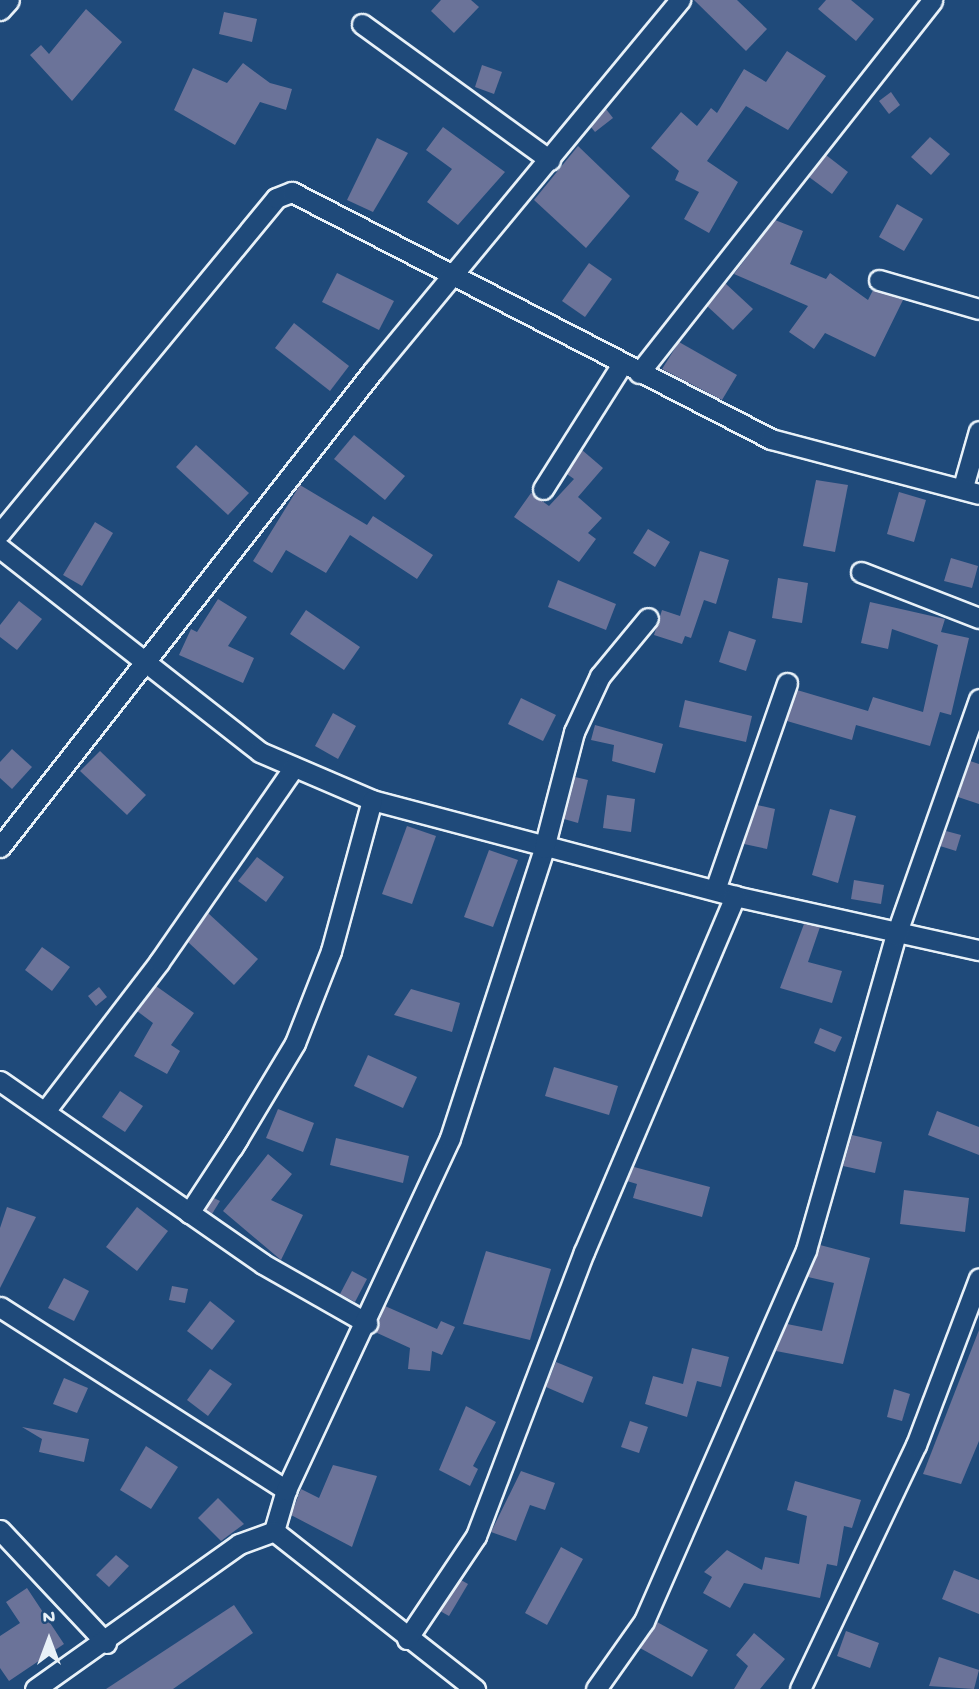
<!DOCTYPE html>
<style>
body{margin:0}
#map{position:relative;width:979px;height:1689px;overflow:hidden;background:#1f4a7a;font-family:"Gochi Hand",sans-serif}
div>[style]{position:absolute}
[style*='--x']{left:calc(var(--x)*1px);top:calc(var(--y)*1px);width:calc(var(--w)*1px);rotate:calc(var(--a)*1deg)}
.building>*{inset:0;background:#6b7399}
.roads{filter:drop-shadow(2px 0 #e8f1f8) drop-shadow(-2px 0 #e8f1f8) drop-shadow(0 2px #e8f1f8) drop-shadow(0 -2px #e8f1f8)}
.street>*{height:19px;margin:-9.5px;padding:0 9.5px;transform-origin:9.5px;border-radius:9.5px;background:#1f4a7a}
span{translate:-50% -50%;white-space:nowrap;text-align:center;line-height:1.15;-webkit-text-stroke:5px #1f4a7a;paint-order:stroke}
.north{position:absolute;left:14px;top:1605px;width:70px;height:70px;-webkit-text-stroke:5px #1f4a7a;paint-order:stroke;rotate:0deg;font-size:19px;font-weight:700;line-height:28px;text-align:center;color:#e8f1f8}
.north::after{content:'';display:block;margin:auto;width:24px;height:32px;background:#e8f1f8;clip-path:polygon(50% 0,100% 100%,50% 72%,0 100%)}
</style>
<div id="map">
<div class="building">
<div style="clip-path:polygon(441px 0,471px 0,479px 7px,454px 33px,431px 11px)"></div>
<div style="clip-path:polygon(694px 0,737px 0,767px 29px,746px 51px)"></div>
<div style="clip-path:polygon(826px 0,851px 0,874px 19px,856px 41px,818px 9px)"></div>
<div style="clip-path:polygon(86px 9px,122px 42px,72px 101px,30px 55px,41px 45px,49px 54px)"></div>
<div style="clip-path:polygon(224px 12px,257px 19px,252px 42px,219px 34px)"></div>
<div style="clip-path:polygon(787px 51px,826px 76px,788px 130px,746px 106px,707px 161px,738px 182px,709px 233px,684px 219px,699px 192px,675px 180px,679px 171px,651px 148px,681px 112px,697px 126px,711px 108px,717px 113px,744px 69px,766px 82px)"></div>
<div style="clip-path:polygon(243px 63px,270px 83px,292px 89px,286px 110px,260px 102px,235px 145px,174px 110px,193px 68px,227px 83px)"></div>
<div style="clip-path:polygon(482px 65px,502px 72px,494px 94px,475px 87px)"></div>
<div style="clip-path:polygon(891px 92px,900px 105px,889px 114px,879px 101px)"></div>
<div style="clip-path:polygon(606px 109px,613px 118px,595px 132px,591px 127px)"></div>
<div style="clip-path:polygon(443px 127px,505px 172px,458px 225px,427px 202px,452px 169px,426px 150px)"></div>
<div style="clip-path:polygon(930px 137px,950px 154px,931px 175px,911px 157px)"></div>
<div style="clip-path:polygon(377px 138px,408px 153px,373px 212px,347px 200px)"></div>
<div style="clip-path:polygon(578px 146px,630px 196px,586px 248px,534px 200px)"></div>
<div style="clip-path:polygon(826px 155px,848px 172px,832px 194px,809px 177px)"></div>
<div style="clip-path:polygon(897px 204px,923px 219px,904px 251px,879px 237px)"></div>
<div style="clip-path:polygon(775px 220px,803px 231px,790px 264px,826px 279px,830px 273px,868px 300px,873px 290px,903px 300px,875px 357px,825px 333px,814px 349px,789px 332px,808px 306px,734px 274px)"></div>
<div style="clip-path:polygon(589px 263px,612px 279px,585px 317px,562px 301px)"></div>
<div style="clip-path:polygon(337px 273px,394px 301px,379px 330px,322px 302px)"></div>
<div style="clip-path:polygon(725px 283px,753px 309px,733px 330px,707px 306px)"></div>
<div style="clip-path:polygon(294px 323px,349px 366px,330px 391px,275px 348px)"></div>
<div style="clip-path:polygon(679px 342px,737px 375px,722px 400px,662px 369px)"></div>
<div style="clip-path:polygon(354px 435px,405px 476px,385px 500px,334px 459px)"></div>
<div style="clip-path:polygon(196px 445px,249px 493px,228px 515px,176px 467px)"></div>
<div style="clip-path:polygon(582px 450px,603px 468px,578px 497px,602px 518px,588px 533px,596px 539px,579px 562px,514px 517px,531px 493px,549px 506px,574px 479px,567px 474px)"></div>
<div style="clip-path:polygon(816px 480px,848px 485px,835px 552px,803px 546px)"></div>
<div style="clip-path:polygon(300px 485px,367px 525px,373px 516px,433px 555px,417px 579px,350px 535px,326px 573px,286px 550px,272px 573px,253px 561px)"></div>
<div style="clip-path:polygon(899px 492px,926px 500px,914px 542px,887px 534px)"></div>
<div style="clip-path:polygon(95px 522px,113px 533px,82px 586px,63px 575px)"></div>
<div style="clip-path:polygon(648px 529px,670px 542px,655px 567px,633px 553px)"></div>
<div style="clip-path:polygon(700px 551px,729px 560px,716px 604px,704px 600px,691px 638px,685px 636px,682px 644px,654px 635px,662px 610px,680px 616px)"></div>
<div style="clip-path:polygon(951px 558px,978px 566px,972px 588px,944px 581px)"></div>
<div style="clip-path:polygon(778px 578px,808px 583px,802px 623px,772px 618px)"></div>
<div style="clip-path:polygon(558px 580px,616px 604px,606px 630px,548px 607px)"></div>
<div style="clip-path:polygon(218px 599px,247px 617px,228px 646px,254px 658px,243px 683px,179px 655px,191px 629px,197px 632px)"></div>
<div style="clip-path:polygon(19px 601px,42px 619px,17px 650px,0 637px,0 625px)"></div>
<div style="clip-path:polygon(870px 602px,945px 619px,941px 632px,969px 638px,951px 715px,940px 712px,930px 746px,856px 725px,852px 740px,787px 721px,797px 690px,868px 711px,873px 697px,923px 712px,938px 645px,892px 629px,888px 649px,861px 643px)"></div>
<div style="clip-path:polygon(306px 610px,360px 647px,344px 670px,290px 634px)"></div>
<div style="clip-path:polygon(729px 631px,756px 640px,746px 671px,719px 662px)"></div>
<div style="clip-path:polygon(521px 698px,556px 715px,543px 741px,508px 724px)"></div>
<div style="clip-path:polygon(685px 700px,752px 716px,746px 742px,679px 727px)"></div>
<div style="clip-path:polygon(333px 713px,356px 726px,338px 759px,315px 746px)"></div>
<div style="clip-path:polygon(595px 725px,663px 744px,655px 773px,612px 761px,614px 745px,591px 740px)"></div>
<div style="clip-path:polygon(12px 749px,32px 767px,12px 789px,0 778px,0 762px)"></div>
<div style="clip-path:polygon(100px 751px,146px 795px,127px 815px,80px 771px)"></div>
<div style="clip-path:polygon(970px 761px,979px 764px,979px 804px,958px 797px)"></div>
<div style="clip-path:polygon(575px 777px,588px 780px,578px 823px,564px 819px)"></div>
<div style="clip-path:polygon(607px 795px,635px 799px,631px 832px,603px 828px)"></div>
<div style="clip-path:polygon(757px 805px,775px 809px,767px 849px,744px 844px)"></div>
<div style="clip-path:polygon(830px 809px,856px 816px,838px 883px,812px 875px)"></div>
<div style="clip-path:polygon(407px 826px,436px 836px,412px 904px,382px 894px)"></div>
<div style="clip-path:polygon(946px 831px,961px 835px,956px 851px,940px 846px)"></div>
<div style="clip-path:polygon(489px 850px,518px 860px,493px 927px,464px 917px)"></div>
<div style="clip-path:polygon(257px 857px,284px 877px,266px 902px,238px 881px)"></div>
<div style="clip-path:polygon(854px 880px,884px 885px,881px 904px,851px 899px)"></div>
<div style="clip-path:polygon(208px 913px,258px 959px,234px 985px,188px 942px)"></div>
<div style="clip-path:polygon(804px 924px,820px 927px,808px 962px,842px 971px,832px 1003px,780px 988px)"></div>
<div style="clip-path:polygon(42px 947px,70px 967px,52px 991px,25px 970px)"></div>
<div style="clip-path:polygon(156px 986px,194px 1013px,171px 1045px,180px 1051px,167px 1074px,134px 1056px,153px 1023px,137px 1011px)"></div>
<div style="clip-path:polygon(99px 987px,107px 997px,96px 1006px,88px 996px)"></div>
<div style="clip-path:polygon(411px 989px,460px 1003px,452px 1032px,394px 1015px)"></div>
<div style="clip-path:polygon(820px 1028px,842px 1037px,835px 1052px,814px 1043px)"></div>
<div style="clip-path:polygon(368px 1055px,417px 1077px,403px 1108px,354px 1086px)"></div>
<div style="clip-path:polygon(554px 1067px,618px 1086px,609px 1115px,545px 1096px)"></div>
<div style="clip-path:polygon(120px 1091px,143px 1106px,125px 1132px,102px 1117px)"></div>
<div style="clip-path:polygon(278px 1109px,314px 1123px,303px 1152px,266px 1138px)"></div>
<div style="clip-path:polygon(937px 1111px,979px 1127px,979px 1155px,928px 1135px)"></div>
<div style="clip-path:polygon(852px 1135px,882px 1142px,875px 1173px,843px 1166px)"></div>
<div style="clip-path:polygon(336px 1138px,409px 1156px,403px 1183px,330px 1165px)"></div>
<div style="clip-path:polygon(268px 1154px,292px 1174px,271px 1200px,303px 1215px,281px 1260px,223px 1211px)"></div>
<div style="clip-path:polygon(634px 1167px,710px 1187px,702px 1217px,633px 1198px,637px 1184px,627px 1181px)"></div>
<div style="clip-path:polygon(904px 1190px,969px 1198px,965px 1232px,900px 1224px)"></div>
<div style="clip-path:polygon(214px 1198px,220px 1201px,212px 1214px,206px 1209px)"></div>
<div style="clip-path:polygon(7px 1207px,36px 1217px,0 1288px,0 1228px)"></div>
<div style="clip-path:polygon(137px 1207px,168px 1231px,137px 1271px,106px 1247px)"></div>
<div style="clip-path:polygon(820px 1245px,870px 1258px,843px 1364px,776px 1351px,787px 1324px,822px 1331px,834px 1283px,808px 1277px)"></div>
<div style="clip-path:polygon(486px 1251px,551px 1269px,530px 1340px,463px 1324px)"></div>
<div style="clip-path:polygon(352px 1271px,367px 1279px,355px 1302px,340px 1294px)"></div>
<div style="clip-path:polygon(64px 1278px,89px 1291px,74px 1321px,48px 1308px)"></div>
<div style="clip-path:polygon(172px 1286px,188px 1289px,185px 1303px,169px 1300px)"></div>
<div style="clip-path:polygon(210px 1301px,235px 1321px,212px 1350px,187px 1331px)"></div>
<div style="clip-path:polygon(385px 1306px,437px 1329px,441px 1321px,455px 1327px,442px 1355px,432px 1351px,430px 1371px,408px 1369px,410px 1348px,375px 1332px)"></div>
<div style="clip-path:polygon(979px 1330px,979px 1441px,961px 1484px,923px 1474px)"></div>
<div style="clip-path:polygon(692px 1348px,729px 1357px,721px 1387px,697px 1381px,687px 1417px,645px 1404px,653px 1376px,683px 1384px)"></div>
<div style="clip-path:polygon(556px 1362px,593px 1377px,583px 1403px,546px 1387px)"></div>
<div style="clip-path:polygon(210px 1369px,232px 1384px,208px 1416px,187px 1400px)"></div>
<div style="clip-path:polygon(64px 1378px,88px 1388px,77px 1413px,53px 1404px)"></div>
<div style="clip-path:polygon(894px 1389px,910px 1394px,902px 1421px,887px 1417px)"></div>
<div style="clip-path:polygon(466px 1406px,496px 1422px,473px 1466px,478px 1469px,470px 1486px,439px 1470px)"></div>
<div style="clip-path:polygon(630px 1421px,648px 1427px,639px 1453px,621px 1447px)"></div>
<div style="clip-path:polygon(22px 1427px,89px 1439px,84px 1462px,39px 1452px,42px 1439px)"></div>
<div style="clip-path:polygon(146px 1446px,178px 1467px,151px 1509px,120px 1490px)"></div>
<div style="clip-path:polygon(333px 1465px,377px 1476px,352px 1547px,291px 1515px,301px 1489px,319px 1498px)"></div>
<div style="clip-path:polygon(521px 1471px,555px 1483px,545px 1510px,530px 1505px,516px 1541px,491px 1532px)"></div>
<div style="clip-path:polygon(795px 1481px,861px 1500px,852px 1528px,844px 1526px,837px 1566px,827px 1564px,820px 1598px,744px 1583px,730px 1608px,703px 1593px,712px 1577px,704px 1572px,727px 1550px,762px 1570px,765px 1557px,799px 1564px,807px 1516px,787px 1510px)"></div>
<div style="clip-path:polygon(218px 1498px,244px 1524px,221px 1541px,198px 1518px)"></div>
<div style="clip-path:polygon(561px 1547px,583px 1559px,547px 1625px,525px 1613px)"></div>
<div style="clip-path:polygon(116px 1555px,129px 1566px,109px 1587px,96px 1575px)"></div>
<div style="clip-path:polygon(954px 1570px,979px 1580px,979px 1614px,942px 1599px)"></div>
<div style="clip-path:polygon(461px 1580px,468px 1584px,449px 1616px,440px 1611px)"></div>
<div style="clip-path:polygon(27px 1588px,64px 1644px,9px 1681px,0 1668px,0 1636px,20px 1623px,6px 1602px)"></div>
<div style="clip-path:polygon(234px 1605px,253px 1633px,173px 1689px,106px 1689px)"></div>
<div style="clip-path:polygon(657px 1622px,708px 1650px,692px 1677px,640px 1648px)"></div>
<div style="clip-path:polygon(846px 1631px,879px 1643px,870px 1668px,837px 1656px)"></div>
<div style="clip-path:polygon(754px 1633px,785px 1659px,760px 1689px,734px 1689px,748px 1666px,736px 1655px)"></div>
<div style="clip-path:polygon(939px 1657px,979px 1670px,974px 1689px,929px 1686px)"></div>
</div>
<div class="roads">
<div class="street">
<div style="--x:0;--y:10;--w:13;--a:-48"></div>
<div style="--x:362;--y:24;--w:232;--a:35.9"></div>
<div style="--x:879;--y:280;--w:104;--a:16.2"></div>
<div style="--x:639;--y:373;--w:474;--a:-51.8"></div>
<div style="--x:963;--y:487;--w:58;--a:-74.1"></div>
<div style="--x:543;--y:489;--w:148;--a:-57.7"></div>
<div style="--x:0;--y:533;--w:434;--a:-50.5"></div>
<div style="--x:276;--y:198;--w:17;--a:-21"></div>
<div style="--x:292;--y:192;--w:539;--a:27.28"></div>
<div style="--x:771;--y:439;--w:215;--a:14.8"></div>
<div style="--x:0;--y:548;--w:330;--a:38.1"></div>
<div style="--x:260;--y:752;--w:122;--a:23.2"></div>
<div style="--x:372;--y:800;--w:375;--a:14.8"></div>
<div style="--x:735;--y:896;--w:250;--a:12.5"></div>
<div style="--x:861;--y:572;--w:127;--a:21.3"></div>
<div style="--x:0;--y:847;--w:605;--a:-51.92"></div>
<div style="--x:373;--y:371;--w:482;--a:-50.4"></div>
<div style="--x:716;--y:887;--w:216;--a:-70.8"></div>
<div style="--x:0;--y:1081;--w:320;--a:34.8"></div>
<div style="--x:263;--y:1264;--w:120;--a:29.6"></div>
<div style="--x:46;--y:1110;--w:186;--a:-52.6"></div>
<div style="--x:159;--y:962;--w:237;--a:-55.3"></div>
<div style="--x:232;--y:1148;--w:122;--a:-59"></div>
<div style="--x:295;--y:1043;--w:99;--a:-68.6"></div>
<div style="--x:331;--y:951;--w:156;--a:-74.8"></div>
<div style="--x:189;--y:1213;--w:90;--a:-56.8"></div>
<div style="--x:0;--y:1307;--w:340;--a:32.6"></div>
<div style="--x:0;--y:1530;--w:155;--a:46.8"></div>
<div style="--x:274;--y:1531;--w:43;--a:-73.7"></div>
<div style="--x:286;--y:1490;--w:388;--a:-65"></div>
<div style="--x:450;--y:1138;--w:305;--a:-72"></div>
<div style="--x:544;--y:848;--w:120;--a:-75.5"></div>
<div style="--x:574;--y:732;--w:62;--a:-65.1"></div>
<div style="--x:600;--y:676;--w:75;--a:-50.4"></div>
<div style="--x:274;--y:1531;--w:256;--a:38.2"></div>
<div style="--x:407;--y:1639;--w:124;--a:-56.2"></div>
<div style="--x:476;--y:1536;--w:304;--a:-69.2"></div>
<div style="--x:584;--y:1252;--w:387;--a:-67"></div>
<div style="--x:35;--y:1689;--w:250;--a:-35.4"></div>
<div style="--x:239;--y:1544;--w:37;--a:-20"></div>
<div style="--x:596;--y:1689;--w:83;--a:-54.8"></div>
<div style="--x:644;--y:1621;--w:405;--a:-66.4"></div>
<div style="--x:806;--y:1250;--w:328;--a:-74.1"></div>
<div style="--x:896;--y:935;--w:250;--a:-70.6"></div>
<div style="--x:800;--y:1689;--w:270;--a:-64.6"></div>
<div style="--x:916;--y:1445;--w:178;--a:-69.3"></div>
</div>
</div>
<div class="north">N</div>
</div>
